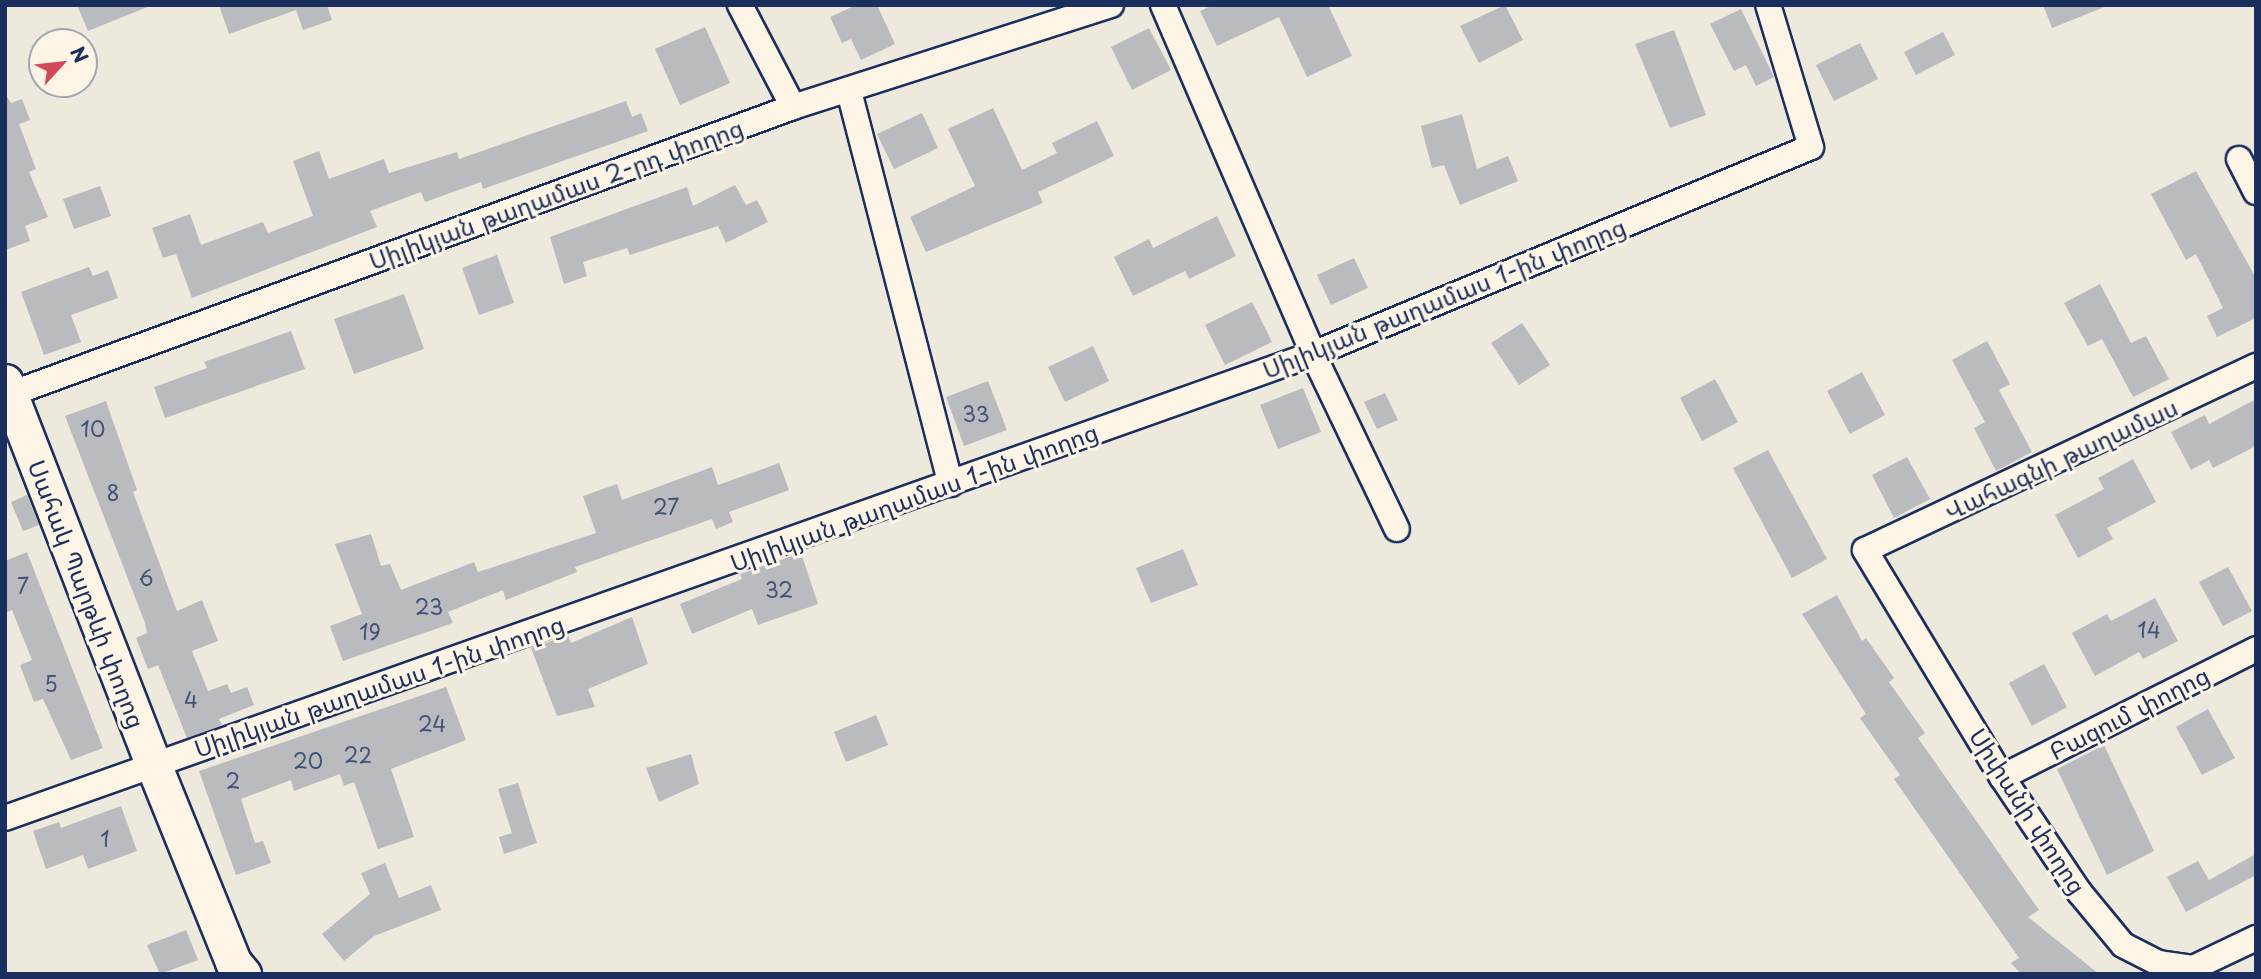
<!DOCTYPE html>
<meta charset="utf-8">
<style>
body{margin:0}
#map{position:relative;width:2261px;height:979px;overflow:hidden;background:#eee9dd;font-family:"Playpen Sans","Noto Sans Armenian",sans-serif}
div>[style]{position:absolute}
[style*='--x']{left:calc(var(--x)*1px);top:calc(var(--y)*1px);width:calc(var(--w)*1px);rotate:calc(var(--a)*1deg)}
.building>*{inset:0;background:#babbbe}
.roads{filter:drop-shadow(2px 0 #1b2f5e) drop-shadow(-2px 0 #1b2f5e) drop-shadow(0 2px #1b2f5e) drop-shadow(0 -2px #1b2f5e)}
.minor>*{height:24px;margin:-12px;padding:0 12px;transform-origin:12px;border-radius:12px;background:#fcf5e5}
.secondary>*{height:35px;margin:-17.5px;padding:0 17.5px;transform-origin:17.5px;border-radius:17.5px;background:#fcf5e5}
span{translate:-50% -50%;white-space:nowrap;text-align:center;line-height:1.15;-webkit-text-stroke:6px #fcf5e5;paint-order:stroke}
.number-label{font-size:21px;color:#435276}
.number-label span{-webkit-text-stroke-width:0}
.street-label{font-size:24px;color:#1b2f5e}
.frame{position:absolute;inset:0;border:7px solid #1b2f5e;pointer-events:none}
.north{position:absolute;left:28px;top:28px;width:70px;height:70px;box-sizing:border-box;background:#fcf5e5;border:2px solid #a2a6af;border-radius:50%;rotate:63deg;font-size:19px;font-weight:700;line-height:28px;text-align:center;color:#1b2f5e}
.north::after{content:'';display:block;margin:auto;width:24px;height:32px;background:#d1495b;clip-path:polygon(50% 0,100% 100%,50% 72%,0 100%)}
</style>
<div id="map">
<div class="building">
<div style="clip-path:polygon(77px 5px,150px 5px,150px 6px,88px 31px)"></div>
<div style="clip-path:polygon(219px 5px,327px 5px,332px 20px,303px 30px,296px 10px,229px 34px)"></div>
<div style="clip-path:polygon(856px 5px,877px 5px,895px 44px,861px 60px,851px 39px,842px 43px,830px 17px)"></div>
<div style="clip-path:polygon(1213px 5px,1328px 5px,1352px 56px,1307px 77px,1279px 17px,1217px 46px,1200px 11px)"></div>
<div style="clip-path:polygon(1505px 5px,1523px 40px,1479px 63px,1460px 26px)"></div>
<div style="clip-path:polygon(2043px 5px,2106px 5px,2107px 6px,2052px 28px)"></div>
<div style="clip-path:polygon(1741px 9px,1774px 77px,1756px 86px,1746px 65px,1734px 71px,1710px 24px)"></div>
<div style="clip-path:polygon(705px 27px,730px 83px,680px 105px,655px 49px)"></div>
<div style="clip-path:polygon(1149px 28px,1171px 70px,1132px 90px,1111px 47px)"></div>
<div style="clip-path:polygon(1674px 30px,1706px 115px,1670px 128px,1635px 44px)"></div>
<div style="clip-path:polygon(1943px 32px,1955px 55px,1916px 75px,1904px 52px)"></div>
<div style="clip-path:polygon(1860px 43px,1878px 79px,1834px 101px,1816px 65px)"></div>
<div style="clip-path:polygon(5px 93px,11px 103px,22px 99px,30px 120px,19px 124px,36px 169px,29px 172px,48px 217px,25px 226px,30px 241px,5px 250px)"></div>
<div style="clip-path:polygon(626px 101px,632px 117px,641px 113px,648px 131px,483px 189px,481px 182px,425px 202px,421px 192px,370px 211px,377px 227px,192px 298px,176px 254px,163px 258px,152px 228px,190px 214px,201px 245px,263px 222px,268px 233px,313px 216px,293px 161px,319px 151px,329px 179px,384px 159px,389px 173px,457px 152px,459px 159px)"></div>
<div style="clip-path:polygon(993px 108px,1022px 170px,1057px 153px,1052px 143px,1097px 121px,1114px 156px,1038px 192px,1043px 203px,926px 252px,910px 217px,975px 186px,948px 129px)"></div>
<div style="clip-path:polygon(922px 113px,938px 148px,894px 169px,877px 134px)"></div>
<div style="clip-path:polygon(1462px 114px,1477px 169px,1508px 156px,1518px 181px,1460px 205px,1444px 165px,1432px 168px,1421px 126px)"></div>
<div style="clip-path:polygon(2196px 171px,2256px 278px,2256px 318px,2217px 337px,2207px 316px,2223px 308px,2196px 254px,2186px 260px,2151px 194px)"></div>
<div style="clip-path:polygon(735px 185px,746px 205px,757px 200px,768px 222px,726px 243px,718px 226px,630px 255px,627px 248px,583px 262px,587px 276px,564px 284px,550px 237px,687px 187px,693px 206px)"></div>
<div style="clip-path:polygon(100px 186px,111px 216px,74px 229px,63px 199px)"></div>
<div style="clip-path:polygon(1217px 216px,1236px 256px,1189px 279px,1185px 271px,1133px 296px,1114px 257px,1149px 239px,1153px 248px)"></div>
<div style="clip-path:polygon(497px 255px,514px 303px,479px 315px,462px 268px)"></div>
<div style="clip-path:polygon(1354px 258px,1368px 288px,1331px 305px,1317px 275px)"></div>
<div style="clip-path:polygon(89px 267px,93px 276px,108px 270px,118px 298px,71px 315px,81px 342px,44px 355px,21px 292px)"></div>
<div style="clip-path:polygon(2100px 284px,2131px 343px,2146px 336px,2169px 379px,2133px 397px,2102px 339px,2088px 346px,2064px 303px)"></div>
<div style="clip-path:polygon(404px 294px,424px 349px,354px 374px,334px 319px)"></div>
<div style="clip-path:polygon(1252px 302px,1272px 342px,1225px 365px,1205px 325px)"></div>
<div style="clip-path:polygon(1522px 323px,1550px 365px,1519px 385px,1491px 343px)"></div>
<div style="clip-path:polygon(291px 331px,305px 369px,165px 418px,154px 387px,207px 368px,204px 362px)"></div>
<div style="clip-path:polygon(1987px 341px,2010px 384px,1999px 390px,2032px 452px,1996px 471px,1974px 428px,1985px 422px,1952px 360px)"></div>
<div style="clip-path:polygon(1093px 346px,1109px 381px,1065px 402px,1048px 367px)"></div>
<div style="clip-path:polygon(1862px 372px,1885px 415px,1850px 434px,1827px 391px)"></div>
<div style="clip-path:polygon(1715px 379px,1738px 422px,1702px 441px,1680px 398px)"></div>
<div style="clip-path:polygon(988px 381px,1007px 430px,964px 446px,946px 397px)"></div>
<div style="clip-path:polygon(1303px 388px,1321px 432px,1278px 449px,1260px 405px)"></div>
<div style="clip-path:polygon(1385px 393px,1398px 420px,1377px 429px,1364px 402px)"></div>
<div style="clip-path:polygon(2256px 399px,2256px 446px,2213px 468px,2209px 460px,2191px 470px,2171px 432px,2205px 415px,2209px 424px)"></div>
<div style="clip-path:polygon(106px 401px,137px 490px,133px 492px,177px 611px,202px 600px,218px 641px,192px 651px,208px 691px,227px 684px,231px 693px,247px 687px,254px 705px,219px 719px,222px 725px,187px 738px,158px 665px,148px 669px,136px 638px,147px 633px,145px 623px,65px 416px)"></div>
<div style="clip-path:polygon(1768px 450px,1827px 559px,1792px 578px,1733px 468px)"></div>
<div style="clip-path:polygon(1907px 457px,1930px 499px,1894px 518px,1872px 475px)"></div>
<div style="clip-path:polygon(2133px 459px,2156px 502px,2107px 528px,2113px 539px,2078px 558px,2055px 515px,2104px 489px,2098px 478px)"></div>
<div style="clip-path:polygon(779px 463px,789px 490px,729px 512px,733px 522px,716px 529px,712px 519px,575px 567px,577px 572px,506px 600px,503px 590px,448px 612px,453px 623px,343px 661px,330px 626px,362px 614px,335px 544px,371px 534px,381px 566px,390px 564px,401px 590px,474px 562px,478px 572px,596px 533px,583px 496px,617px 484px,622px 500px,712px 467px,718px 485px)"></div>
<div style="clip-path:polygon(27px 495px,39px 525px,23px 531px,11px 502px)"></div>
<div style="clip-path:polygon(1183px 549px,1198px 585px,1151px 603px,1136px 568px)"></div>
<div style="clip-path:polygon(27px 552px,103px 748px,71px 760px,43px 699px,34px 702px,20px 665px,32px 660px,12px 610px,5px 613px,5px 561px)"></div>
<div style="clip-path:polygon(801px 553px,818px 604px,758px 625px,752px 609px,692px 634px,680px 604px,742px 579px,740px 574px)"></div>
<div style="clip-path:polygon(2228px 567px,2252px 611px,2223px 626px,2199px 582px)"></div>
<div style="clip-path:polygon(1837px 595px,1862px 641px,1866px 638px,1894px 678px,1889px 682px,1925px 733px,1918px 738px,2039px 910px,2028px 917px,2099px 974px,2021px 974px,2011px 963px,2019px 958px,1894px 779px,1900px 775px,1860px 718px,1866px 714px,1802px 614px)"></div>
<div style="clip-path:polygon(2155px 598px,2178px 641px,2143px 659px,2139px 652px,2095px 676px,2072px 633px,2107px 614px,2111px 621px)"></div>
<div style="clip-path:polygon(632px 617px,648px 664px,588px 689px,595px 707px,557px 716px,531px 648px,568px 635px,571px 643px)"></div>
<div style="clip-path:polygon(2044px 664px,2067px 707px,2032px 726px,2009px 683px)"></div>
<div style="clip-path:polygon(446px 687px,466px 740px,391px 769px,414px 837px,378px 849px,354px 782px,344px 786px,340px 774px,294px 791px,291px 780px,241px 799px,255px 843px,263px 841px,271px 863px,236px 875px,199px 771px)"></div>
<div style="clip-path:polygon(2208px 709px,2235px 758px,2202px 775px,2176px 727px)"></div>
<div style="clip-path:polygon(876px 715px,888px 745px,846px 762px,834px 732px)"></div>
<div style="clip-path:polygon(2104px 745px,2154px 851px,2107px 875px,2057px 769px)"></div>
<div style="clip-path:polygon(691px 754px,699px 784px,659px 802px,646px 768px)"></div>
<div style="clip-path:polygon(518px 783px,537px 843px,504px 854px,499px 837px,512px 833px,498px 789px)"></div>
<div style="clip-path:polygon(121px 806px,137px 851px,88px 869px,83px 855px,46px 869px,33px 831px,59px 822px,61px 828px)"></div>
<div style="clip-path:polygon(2256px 854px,2256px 875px,2186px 912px,2167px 877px,2198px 861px,2209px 880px)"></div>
<div style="clip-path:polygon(385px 863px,399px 898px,431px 885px,441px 910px,374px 936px,344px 961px,322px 934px,370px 894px,361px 873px)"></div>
<div style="clip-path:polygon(186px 930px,198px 960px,160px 974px,147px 945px)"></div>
</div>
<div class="roads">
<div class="minor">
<div style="--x:740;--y:5;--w:115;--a:62.5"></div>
<div style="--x:1163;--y:5;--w:380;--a:66.7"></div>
<div style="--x:1313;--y:354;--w:194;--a:64.4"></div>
<div style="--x:849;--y:91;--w:406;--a:75.5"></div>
<div style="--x:2239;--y:159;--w:37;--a:63"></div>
<div style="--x:2256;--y:366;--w:432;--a:154.8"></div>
<div style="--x:1865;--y:550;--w:265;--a:58.9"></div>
<div style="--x:2002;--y:777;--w:140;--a:56.1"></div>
<div style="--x:2080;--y:893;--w:67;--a:50.4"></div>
<div style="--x:2123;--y:945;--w:39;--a:27"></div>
<div style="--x:2158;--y:963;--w:35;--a:8"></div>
<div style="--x:2193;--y:968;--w:70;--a:-25.5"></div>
<div style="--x:5;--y:396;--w:839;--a:-20.14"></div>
<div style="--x:793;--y:107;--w:334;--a:-17.8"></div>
<div style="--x:2002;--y:777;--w:284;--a:-26.7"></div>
<div style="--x:5;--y:818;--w:1388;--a:-19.53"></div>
<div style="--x:1313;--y:354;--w:539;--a:-22.57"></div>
<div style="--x:1811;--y:147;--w:148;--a:-106.8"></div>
</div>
<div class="secondary">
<div style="--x:5;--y:382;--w:412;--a:68.8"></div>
<div style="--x:154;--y:766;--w:211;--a:68"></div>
<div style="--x:233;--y:962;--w:16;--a:50"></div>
</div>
</div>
<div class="number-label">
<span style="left:976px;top:413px">33</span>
<span style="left:93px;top:428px">10</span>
<span style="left:113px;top:492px">8</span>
<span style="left:666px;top:506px">27</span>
<span style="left:146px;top:577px">6</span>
<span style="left:23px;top:585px">7</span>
<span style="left:779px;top:589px">32</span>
<span style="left:429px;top:606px">23</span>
<span style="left:2149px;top:629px">14</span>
<span style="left:370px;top:631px">19</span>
<span style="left:51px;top:683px">5</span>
<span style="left:191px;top:699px">4</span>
<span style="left:432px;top:723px">24</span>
<span style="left:358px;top:754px">22</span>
<span style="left:308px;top:760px">20</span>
<span style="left:233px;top:780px">2</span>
<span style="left:105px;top:838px">1</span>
</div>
<div class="street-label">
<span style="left:556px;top:194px;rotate:-20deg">Սիլիկյան թաղամաս 2-րդ փողոց</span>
<span style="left:1444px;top:298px;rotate:-22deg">Սիլիկյան թաղամաս 1-ին փողոց</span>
<span style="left:2061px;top:459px;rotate:-25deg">Վահագնի թաղամաս</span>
<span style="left:914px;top:497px;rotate:-20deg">Սիլիկյան թաղամաս 1-ին փողոց</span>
<span style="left:87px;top:594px;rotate:69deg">Սահակ Պարթևի փողոց</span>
<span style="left:379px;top:686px;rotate:-19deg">Սիլիկյան թաղամաս 1-ին փողոց</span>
<span style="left:2129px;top:713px;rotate:-27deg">Բազում փողոց</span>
<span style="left:2028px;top:811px;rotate:57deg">Սիփանի փողոց</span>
</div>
<div class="frame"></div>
<div class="north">N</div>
</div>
